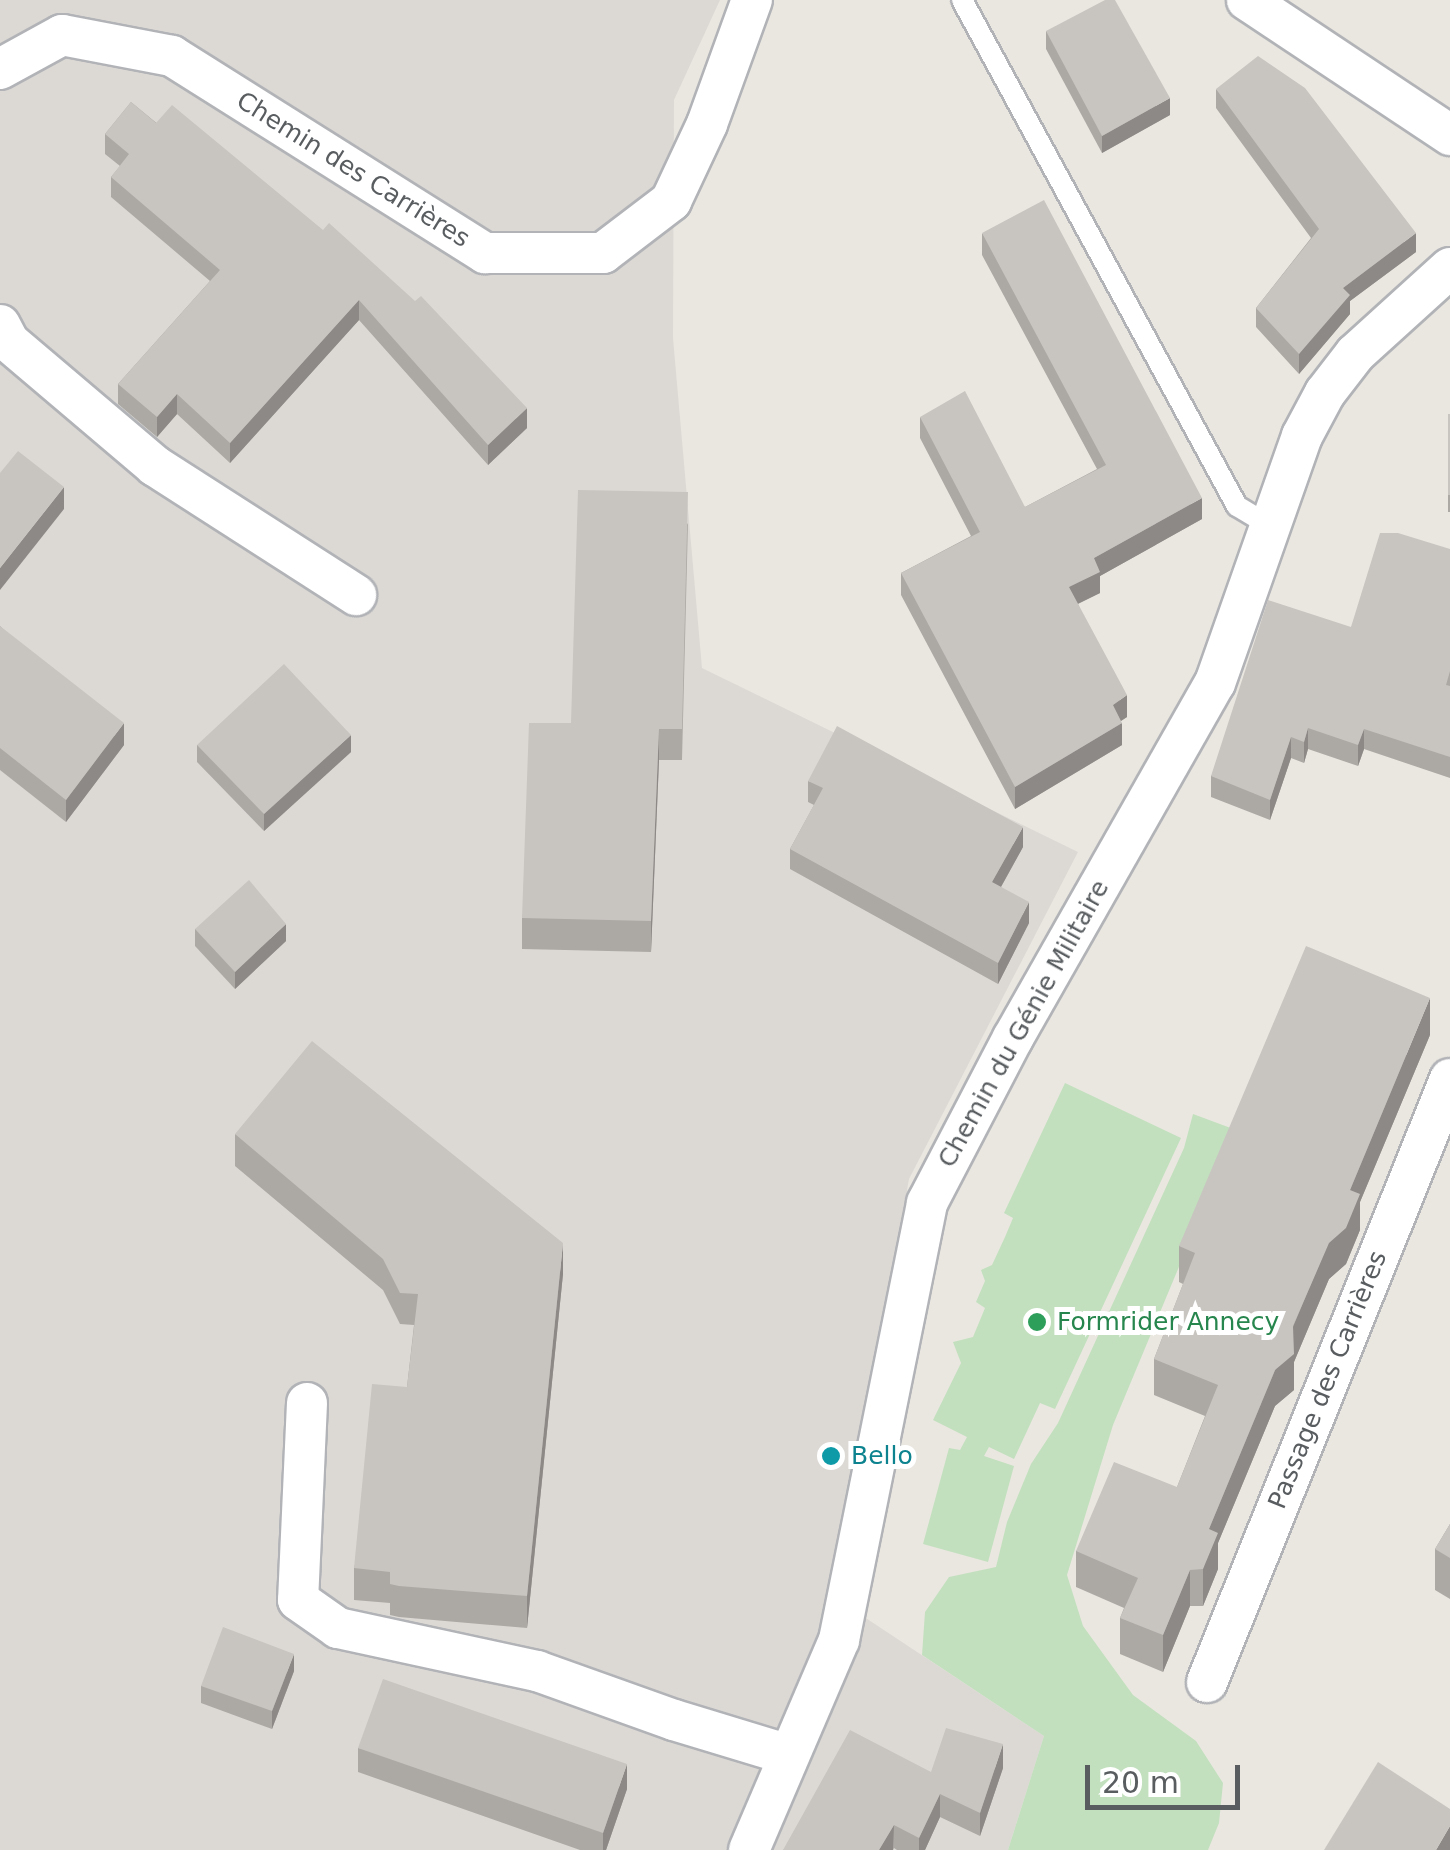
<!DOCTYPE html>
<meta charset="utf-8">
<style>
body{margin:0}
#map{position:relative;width:1450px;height:1850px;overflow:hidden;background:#eae7e0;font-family:"DejaVu Sans",sans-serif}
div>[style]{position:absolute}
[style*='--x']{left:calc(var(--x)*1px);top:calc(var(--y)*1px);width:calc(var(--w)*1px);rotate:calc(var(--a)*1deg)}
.industrial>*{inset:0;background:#dcd9d5}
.green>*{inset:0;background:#c2e0be}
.roads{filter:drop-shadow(2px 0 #b1b3b7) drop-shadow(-2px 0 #b1b3b7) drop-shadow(0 2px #b1b3b7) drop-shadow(0 -2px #b1b3b7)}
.lane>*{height:20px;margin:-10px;padding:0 10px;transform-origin:10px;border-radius:10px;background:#fff}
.street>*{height:40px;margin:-20px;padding:0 20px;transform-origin:20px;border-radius:20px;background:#fff}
.wall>*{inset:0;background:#aca9a5}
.shaded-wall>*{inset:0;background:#8c8986}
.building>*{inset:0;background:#c8c4c0}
.dots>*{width:28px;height:28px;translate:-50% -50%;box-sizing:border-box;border:5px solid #fff;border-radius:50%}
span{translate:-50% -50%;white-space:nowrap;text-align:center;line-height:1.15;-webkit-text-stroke:10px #fff;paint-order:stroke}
.street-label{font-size:25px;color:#595d60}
.leisure-label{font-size:25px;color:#27864d}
.left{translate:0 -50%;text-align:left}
.culture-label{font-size:25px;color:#0d838f}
.scale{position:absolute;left:1085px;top:1765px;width:155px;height:45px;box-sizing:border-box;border:5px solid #595d60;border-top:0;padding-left:12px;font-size:30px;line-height:35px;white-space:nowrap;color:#595d60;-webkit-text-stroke:8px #fff;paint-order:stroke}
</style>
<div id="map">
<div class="industrial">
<div style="clip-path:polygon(0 0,720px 0,674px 100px,673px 338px,702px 668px,1078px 852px,909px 1179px,834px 1597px,1044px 1736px,1008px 1850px,0 1850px)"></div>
</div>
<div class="green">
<div style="clip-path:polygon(1065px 1083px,1181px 1138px,1055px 1409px,1040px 1403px,1014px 1459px,989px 1447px,984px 1456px,1014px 1466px,988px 1562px,923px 1544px,949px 1448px,960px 1450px,967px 1437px,933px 1420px,961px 1363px,953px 1342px,973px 1337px,985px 1308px,976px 1302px,985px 1281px,981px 1270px,992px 1265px,1005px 1237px,1013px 1218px,1004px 1213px)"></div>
<div style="clip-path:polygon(1193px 1114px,1236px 1130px,1113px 1425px,1067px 1575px,1083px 1626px,1133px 1695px,1196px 1741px,1223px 1783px,1219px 1823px,1208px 1850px,1008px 1850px,1044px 1736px,922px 1655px,925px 1612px,949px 1577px,996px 1567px,1007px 1522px,1031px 1464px,1058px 1423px,1184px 1148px)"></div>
</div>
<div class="roads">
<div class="lane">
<div style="--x:962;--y:0;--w:576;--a:61.48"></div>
<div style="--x:1237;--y:506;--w:37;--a:31"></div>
</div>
<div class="street">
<div style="--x:1247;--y:0;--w:244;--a:33.6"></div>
<div style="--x:0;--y:69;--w:71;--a:-28.7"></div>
<div style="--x:62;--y:35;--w:112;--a:10.8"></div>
<div style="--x:172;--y:56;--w:370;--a:32.2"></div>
<div style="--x:485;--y:253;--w:118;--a:0"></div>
<div style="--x:603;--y:253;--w:86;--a:-37.4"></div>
<div style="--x:671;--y:201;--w:85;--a:-64.9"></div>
<div style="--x:707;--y:124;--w:132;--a:-70.1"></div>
<div style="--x:0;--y:325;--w:19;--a:62"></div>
<div style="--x:9;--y:342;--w:192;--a:40.3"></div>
<div style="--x:155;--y:466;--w:239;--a:32.7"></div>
<div style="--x:307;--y:1403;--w:197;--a:92.6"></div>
<div style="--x:298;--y:1600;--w:49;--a:35"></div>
<div style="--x:338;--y:1628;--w:204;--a:12.2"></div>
<div style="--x:537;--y:1671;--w:145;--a:19.7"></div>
<div style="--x:674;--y:1720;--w:120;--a:16.9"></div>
<div style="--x:1207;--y:1682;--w:650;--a:-68.05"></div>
<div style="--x:749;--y:1850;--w:228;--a:-66.8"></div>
<div style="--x:839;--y:1640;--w:446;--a:-78.6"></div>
<div style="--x:927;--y:1203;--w:186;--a:-62.5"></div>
<div style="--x:1013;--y:1038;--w:408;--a:-60.4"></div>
<div style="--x:1215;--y:683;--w:262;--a:-70.6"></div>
<div style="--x:1302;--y:436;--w:49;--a:-61.9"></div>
<div style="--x:1325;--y:393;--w:49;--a:-52.4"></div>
<div style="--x:1355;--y:354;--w:128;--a:-42.2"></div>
</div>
</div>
<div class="wall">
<div style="clip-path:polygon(1046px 31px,1170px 115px,1102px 153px,1046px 49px)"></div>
<div style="clip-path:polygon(1216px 89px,1416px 252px,1350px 301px,1350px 314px,1299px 374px,1256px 327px,1256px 308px,1311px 238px,1216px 108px)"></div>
<div style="clip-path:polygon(131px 102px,527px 428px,488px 465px,359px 320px,230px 463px,177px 414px,157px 437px,118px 404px,118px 384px,210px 281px,111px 197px,111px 177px,120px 166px,105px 154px,105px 134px)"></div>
<div style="clip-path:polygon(982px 233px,1202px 519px,1100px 576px,1100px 593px,1078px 604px,1127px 717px,1121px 721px,1122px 745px,1015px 809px,901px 595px,901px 573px,971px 536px,920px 438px,920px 417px,1025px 507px,1097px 469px,982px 255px)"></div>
<div style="clip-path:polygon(1448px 414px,1450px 414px,1450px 512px,1448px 512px)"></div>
<div style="clip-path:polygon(688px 523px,682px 760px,659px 760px,651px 952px,522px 949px,522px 918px,571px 723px)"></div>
<div style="clip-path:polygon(1450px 549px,1450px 778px,1364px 749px,1358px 766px,1308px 749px,1304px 763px,1291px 758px,1270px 820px,1211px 797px,1211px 776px,1351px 627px)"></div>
<div style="clip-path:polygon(0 626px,124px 745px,66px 822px,0 770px)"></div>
<div style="clip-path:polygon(197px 745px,351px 752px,264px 831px,197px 762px)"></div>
<div style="clip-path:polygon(808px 781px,1023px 847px,1001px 887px,1029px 923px,998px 984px,790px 869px,790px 849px,814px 805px,808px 802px)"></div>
<div style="clip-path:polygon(195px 929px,286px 941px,235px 989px,195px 946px)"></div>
<div style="clip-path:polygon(1430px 1035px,1360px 1202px,1360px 1230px,1346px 1264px,1329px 1279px,1294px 1362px,1294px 1390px,1275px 1406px,1218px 1543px,1218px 1569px,1203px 1606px,1190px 1606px,1163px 1672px,1120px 1654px,1120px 1618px,1124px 1608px,1076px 1587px,1076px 1551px,1177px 1487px,1205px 1416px,1154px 1395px,1154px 1359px,1183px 1284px,1179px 1282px,1179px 1246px)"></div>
<div style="clip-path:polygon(235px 1134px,563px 1274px,527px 1628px,399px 1617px,390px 1615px,390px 1603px,354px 1600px,354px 1568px,407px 1387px,414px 1325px,400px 1324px,383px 1290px,235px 1166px)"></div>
<div style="clip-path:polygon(1450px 1524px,1450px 1599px,1435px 1590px,1435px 1549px)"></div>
<div style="clip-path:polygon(294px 1671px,272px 1729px,201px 1703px,201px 1686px)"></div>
<div style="clip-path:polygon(358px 1748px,627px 1789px,606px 1850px,580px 1850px,358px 1772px)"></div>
<div style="clip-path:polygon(1003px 1768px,980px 1836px,940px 1817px,925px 1850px,897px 1850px,894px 1848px,893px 1850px,783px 1850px,931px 1772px)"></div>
</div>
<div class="shaded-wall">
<div style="clip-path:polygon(1170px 98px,1170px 115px,1102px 153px,1102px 136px)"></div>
<div style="clip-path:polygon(1416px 233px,1416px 252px,1350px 301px,1350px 314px,1299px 374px,1299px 354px,1343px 288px)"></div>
<div style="clip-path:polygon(359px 300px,359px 320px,230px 463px,230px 443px)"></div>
<div style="clip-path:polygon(177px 394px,177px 414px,157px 437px,157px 417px)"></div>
<div style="clip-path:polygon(527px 408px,527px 428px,488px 465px,488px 445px)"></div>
<div style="clip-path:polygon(64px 487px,64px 509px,0 590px,0 568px)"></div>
<div style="clip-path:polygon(1202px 498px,1202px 519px,1100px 576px,1100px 593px,1069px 608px,1069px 587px,1094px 558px)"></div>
<div style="clip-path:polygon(1127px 695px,1127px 717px,1113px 726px,1113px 705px)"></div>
<div style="clip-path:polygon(124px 723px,124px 745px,66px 822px,66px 800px)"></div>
<div style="clip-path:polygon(1122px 723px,1122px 745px,1015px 809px,1015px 787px)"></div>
<div style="clip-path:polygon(1308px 728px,1308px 749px,1304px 763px,1304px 742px)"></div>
<div style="clip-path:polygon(659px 729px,659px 760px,651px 952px,651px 921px)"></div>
<div style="clip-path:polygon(1364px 729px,1364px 749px,1358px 766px,1358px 745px)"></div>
<div style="clip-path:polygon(351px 735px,351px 752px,264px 831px,264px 814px)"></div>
<div style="clip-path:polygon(1291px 737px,1291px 758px,1270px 820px,1270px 800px)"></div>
<div style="clip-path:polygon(1023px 827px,1023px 847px,992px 903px,992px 882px)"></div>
<div style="clip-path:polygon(1029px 902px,1029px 923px,998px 984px,998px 963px)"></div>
<div style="clip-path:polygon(286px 924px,286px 941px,235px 989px,235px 972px)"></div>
<div style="clip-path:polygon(1430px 998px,1430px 1035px,1360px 1202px,1360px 1230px,1346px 1264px,1329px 1279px,1294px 1362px,1294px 1390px,1275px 1406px,1218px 1543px,1218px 1569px,1203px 1606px,1203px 1569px,1209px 1529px)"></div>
<div style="clip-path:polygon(563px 1243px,563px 1274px,527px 1628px,527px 1596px)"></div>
<div style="clip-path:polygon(1190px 1570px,1190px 1606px,1163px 1672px,1163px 1635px)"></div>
<div style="clip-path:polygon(294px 1654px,294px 1671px,272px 1729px,272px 1711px)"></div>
<div style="clip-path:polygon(1003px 1744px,1003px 1768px,980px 1836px,980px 1813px)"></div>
<div style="clip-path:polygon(627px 1764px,627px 1789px,606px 1850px,603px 1850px,603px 1833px)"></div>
<div style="clip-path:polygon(940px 1794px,940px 1817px,925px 1850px,919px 1850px,919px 1838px)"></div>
<div style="clip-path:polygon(894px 1825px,893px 1850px,879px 1850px)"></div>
<div style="clip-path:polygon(1450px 1826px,1450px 1850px,1436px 1850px)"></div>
</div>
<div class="building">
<div style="clip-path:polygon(1105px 0,1115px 0,1170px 98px,1102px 136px,1046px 31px)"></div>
<div style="clip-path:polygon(1258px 56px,1305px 88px,1416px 233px,1343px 288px,1350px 295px,1299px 354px,1256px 308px,1319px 229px,1216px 89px)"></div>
<div style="clip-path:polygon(131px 102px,156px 123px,172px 105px,323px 230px,329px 223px,415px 301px,421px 296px,527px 408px,488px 445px,359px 300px,230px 443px,177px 394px,157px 417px,118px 384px,220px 270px,111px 177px,129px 154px,105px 134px)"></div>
<div style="clip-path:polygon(1044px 200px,1202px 498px,1094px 558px,1100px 572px,1069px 587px,1127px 695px,1113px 705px,1122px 723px,1015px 787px,901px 573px,980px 532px,920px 417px,965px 391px,1025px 507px,1106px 465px,982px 233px)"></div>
<div style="clip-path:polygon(1448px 414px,1450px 414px,1450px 495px,1448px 495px)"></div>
<div style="clip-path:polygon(18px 451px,64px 487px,0 568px,0 473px)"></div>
<div style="clip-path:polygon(578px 490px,688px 492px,682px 729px,659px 729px,651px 921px,522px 918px,529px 723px,571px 723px)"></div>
<div style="clip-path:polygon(1380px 533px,1398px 533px,1450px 549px,1450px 671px,1446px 685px,1450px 686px,1450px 757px,1364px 729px,1358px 745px,1308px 728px,1304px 742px,1291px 737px,1270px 800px,1211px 776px,1268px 600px,1351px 627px)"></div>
<div style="clip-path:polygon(0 626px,124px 723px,66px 800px,0 748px)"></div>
<div style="clip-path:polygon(284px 664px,351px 735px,264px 814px,197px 745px)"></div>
<div style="clip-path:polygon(837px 726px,1023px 827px,992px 882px,1029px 902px,998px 963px,790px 849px,823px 788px,808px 781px)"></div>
<div style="clip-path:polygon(249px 880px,286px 924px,235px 972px,195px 929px)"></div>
<div style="clip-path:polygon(1306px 946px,1430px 998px,1350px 1190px,1360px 1194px,1346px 1228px,1329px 1243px,1293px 1326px,1294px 1354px,1275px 1370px,1209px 1529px,1218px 1533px,1203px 1569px,1190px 1570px,1163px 1635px,1120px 1618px,1138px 1578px,1076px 1551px,1114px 1462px,1177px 1487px,1218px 1385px,1154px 1359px,1195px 1253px,1179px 1246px)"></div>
<div style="clip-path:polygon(312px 1041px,563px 1243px,527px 1596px,399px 1586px,390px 1584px,390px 1572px,354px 1568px,372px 1384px,407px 1387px,418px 1294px,400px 1293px,383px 1259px,235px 1134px)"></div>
<div style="clip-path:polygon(1450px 1524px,1450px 1558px,1435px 1549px)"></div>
<div style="clip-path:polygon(223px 1627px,294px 1654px,272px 1711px,201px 1686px)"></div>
<div style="clip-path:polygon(383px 1679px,627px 1764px,603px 1833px,358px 1748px)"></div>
<div style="clip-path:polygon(946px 1728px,1003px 1744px,980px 1813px,940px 1794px,919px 1838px,894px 1825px,879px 1850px,783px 1850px,850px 1730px,931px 1772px)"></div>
<div style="clip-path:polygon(1378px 1762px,1450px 1809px,1450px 1826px,1436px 1850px,1324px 1850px)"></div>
</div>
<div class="dots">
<div style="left:1037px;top:1322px;background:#2e9e5b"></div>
<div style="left:831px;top:1456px;background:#0f9aa8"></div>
</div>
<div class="street-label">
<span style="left:353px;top:170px;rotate:32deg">Chemin des Carrières</span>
<span style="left:1024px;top:1024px;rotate:-61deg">Chemin du Génie Militaire</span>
<span style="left:1328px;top:1380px;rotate:-68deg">Passage des Carrières</span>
</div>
<div class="leisure-label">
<span class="left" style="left:1057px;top:1322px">Formrider Annecy</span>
</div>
<div class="culture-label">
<span class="left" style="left:851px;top:1456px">Bello</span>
</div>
<div class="scale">20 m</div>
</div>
